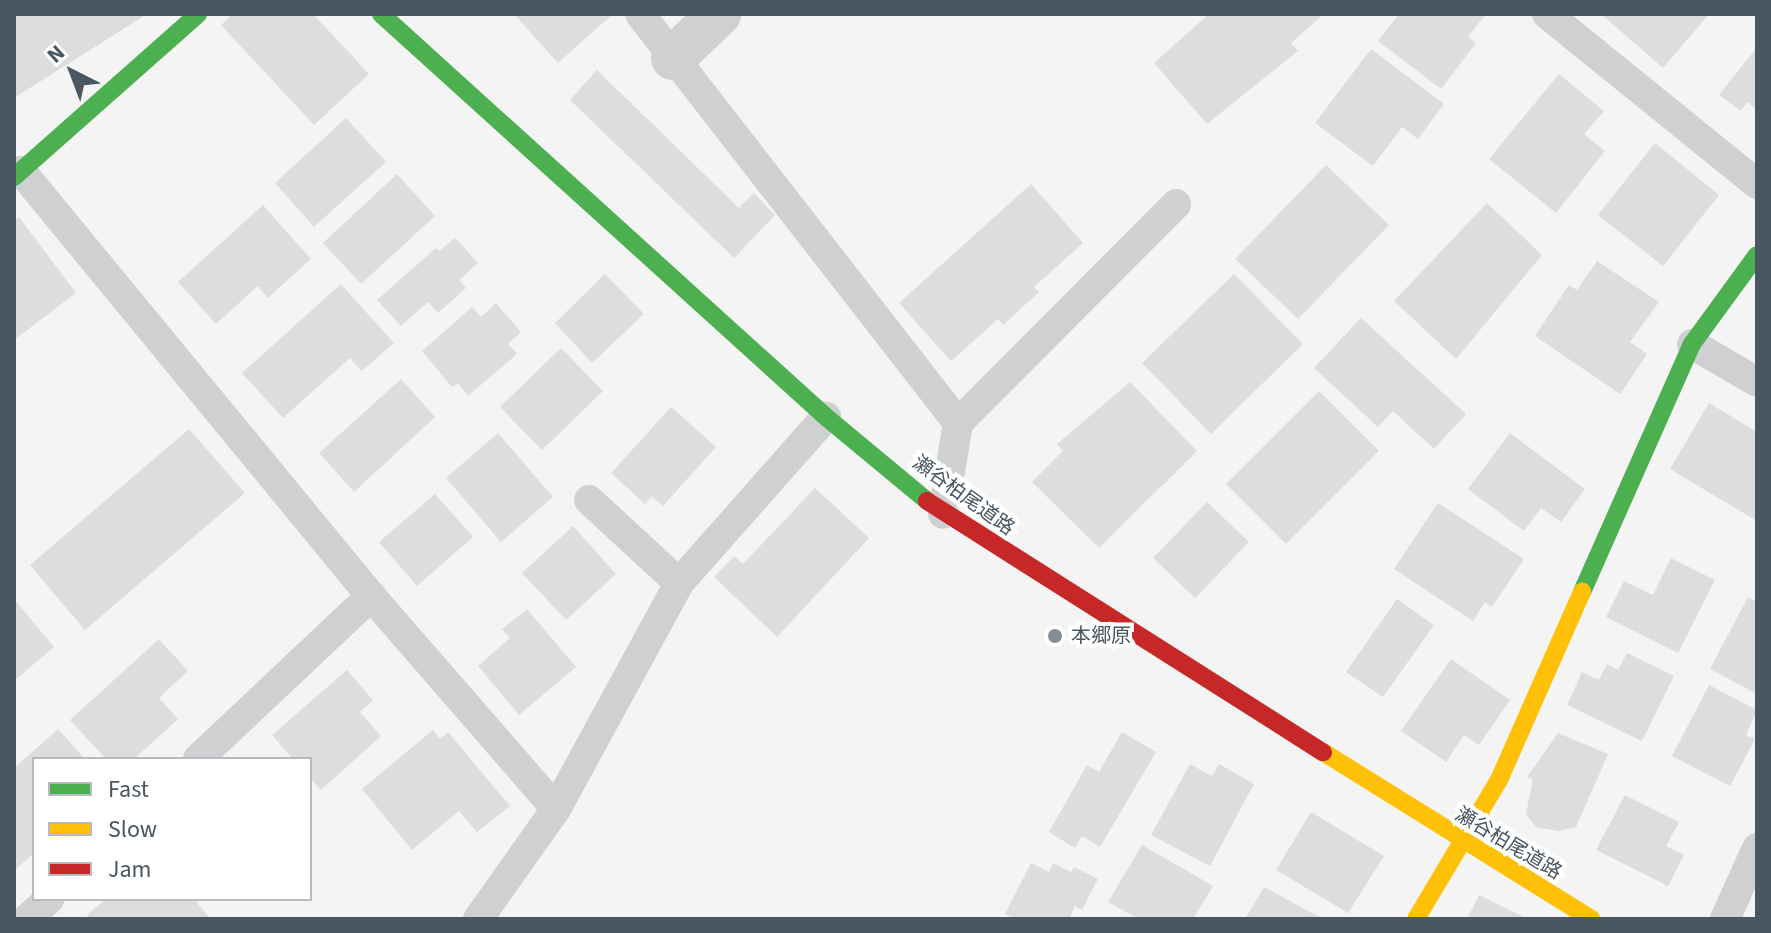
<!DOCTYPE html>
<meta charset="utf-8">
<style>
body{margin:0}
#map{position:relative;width:1771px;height:933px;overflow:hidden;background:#f4f4f4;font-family:"Source Sans 3","Noto Sans JP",sans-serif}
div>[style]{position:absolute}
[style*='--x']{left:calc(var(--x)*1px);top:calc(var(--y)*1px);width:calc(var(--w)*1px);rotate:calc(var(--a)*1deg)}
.building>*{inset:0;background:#ddddde}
.lane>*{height:30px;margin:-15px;padding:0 15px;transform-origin:15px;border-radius:15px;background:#ced0d2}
.street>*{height:44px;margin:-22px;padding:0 22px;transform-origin:22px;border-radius:22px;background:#ced0d2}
.fast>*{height:18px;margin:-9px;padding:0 9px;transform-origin:9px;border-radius:9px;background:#4caf50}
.slow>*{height:18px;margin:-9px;padding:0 9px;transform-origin:9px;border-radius:9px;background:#ffc107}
.jam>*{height:18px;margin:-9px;padding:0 9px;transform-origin:9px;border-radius:9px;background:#c62828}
.dots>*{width:22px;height:22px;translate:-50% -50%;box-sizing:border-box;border:4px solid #fff;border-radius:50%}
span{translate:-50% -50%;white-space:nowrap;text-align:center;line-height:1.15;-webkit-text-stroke:8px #fff;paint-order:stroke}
.street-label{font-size:20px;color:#4a5661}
.poi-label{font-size:20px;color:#4a5661}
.left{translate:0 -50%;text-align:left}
.frame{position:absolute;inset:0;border:16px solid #4a5661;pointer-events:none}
.legend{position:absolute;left:32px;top:757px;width:280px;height:144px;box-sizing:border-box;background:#fff;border:2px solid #b7bbc0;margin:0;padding:10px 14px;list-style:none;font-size:24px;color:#4a5661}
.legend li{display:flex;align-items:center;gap:16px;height:40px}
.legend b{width:40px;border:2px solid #b7bbc0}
.north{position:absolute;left:32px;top:32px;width:80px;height:80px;-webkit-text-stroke:6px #fff;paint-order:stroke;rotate:318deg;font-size:22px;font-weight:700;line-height:32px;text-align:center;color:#4a5661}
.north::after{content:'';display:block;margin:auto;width:28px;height:36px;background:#4a5661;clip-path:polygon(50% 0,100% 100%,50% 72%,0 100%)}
</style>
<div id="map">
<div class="building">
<div style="clip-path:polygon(14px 14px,147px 14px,14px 98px)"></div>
<div style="clip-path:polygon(233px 14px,313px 14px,369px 74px,314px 125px,221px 25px)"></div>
<div style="clip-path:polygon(514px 14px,613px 14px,558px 63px)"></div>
<div style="clip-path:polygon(1209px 14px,1324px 14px,1291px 43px,1298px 51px,1207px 124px,1154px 63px)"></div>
<div style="clip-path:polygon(1399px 14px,1486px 14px,1468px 37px,1476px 43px,1441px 89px,1378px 41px)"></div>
<div style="clip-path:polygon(1601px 14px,1709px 14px,1663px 68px)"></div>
<div style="clip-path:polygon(1757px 47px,1757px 110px,1747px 102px,1741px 111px,1719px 95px)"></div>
<div style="clip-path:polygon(1371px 49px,1444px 104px,1418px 139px,1402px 127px,1373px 166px,1315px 123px)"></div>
<div style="clip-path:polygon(597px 70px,739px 208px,754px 193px,775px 215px,734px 258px,570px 100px)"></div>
<div style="clip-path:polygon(1559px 74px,1604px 111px,1584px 134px,1605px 151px,1556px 213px,1489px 159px)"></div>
<div style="clip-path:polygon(346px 118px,386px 162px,314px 227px,275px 183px)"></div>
<div style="clip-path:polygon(1655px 143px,1719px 195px,1663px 266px,1598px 215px)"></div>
<div style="clip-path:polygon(1326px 165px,1389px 225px,1298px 319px,1235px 259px)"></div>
<div style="clip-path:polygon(397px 174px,435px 216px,361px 284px,323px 243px)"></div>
<div style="clip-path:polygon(1031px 184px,1083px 243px,1034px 287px,1039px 292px,1003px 325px,998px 319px,951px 361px,899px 303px)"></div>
<div style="clip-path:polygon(1487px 203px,1542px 255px,1456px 359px,1394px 301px)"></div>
<div style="clip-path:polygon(263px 205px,311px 259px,268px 298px,258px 286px,216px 324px,178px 282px)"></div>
<div style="clip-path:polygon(19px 217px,76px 293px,14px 340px,14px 221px)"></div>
<div style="clip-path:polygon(455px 238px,478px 263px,459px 280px,466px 288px,438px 313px,428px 302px,401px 326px,377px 300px,436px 248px,439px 251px)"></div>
<div style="clip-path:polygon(1597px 261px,1659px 302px,1630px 342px,1647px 354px,1620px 394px,1535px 336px,1569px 285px,1577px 290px)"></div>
<div style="clip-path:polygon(605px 274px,644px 314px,592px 363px,555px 323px)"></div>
<div style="clip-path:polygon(1234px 274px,1303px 344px,1211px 434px,1142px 363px)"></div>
<div style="clip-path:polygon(341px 284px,394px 343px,362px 371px,350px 358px,283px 418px,242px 373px)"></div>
<div style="clip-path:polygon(496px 303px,521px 332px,508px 344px,517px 354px,468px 396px,458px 383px,452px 387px,422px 351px,472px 307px,481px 317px)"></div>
<div style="clip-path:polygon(1361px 318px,1466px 414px,1434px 449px,1393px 411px,1378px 427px,1314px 368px)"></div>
<div style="clip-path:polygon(561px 348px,603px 391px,542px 450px,500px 407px)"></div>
<div style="clip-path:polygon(401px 379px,435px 417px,354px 492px,319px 453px)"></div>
<div style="clip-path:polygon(1130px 382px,1197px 451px,1099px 548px,1032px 482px,1063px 451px,1057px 444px)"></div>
<div style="clip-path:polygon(1319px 391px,1379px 451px,1286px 544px,1226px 484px)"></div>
<div style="clip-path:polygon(1709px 403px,1757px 432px,1757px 521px,1670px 469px)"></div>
<div style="clip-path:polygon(671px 407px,716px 447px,663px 506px,652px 496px,645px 504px,611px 473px)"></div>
<div style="clip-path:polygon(189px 429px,245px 493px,85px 630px,30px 565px)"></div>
<div style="clip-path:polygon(498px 433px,553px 497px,501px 542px,446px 478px)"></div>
<div style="clip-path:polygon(1510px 433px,1585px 489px,1561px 522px,1541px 508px,1524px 531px,1468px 489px)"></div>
<div style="clip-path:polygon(815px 488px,869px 538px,777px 637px,714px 577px,734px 556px,743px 564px)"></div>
<div style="clip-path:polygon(435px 494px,473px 537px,417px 586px,379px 542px)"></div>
<div style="clip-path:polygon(1207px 502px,1249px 542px,1195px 598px,1153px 558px)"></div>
<div style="clip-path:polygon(1438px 503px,1524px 559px,1492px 607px,1485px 602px,1473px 621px,1394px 569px)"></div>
<div style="clip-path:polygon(573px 526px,616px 574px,566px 620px,522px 573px)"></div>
<div style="clip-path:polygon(1671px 558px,1715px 580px,1678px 653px,1606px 617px,1624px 581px,1653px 595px)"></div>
<div style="clip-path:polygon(1748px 597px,1757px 602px,1755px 693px,1710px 669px)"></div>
<div style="clip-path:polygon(14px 599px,54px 647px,14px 681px)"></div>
<div style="clip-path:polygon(1397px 599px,1434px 625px,1383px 697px,1346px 672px)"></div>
<div style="clip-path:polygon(527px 609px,576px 667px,519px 715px,478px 666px,510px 638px,502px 629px)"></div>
<div style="clip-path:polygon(159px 639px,188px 671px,159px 698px,178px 719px,134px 759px,106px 759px,70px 720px)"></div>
<div style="clip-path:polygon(1627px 653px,1674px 676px,1642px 741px,1567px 705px,1582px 672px,1599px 680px,1607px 664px,1618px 670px)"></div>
<div style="clip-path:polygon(1451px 659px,1510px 700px,1479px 745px,1464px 735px,1446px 762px,1401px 731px)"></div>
<div style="clip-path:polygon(347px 670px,373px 700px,360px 712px,381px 736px,321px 790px,310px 778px,310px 759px,293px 759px,272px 735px)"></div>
<div style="clip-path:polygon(1709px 685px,1757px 710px,1746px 735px,1755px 739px,1730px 786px,1672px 756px)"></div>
<div style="clip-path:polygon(58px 729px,85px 759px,34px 759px,34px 853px,14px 871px,14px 768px)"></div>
<div style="clip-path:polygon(433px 730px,440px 739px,448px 732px,510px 806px,477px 832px,459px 811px,412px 850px,362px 789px)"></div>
<div style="clip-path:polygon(1122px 732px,1156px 752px,1100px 847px,1082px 836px,1075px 848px,1049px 832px,1087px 765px,1099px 772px)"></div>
<div style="clip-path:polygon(1558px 733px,1608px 754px,1576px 827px,1558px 831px,1536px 827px,1526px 814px,1533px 779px,1527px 777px)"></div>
<div style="clip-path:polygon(1190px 764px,1212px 776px,1219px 764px,1254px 784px,1210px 866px,1151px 835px)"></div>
<div style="clip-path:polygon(1625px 795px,1679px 822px,1666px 846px,1684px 855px,1668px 886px,1596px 850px)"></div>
<div style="clip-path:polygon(1311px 812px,1384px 856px,1348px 913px,1276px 870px)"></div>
<div style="clip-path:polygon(1142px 845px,1213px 886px,1193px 919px,1139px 919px,1108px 902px)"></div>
<div style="clip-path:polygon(1031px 863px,1049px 872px,1053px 863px,1071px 872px,1074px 867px,1098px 879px,1082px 910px,1075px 906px,1069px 919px,1016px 919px,1005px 914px)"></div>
<div style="clip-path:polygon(1264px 887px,1323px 919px,1245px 919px)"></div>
<div style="clip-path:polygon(1479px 895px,1528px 919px,1467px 919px)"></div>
<div style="clip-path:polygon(106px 899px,194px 899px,209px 917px,90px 919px,87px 915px)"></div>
</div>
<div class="lane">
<div style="--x:640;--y:14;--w:518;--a:52.13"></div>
<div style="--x:958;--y:423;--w:92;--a:99.4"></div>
<div style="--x:1547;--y:14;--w:270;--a:39"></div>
<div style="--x:21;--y:171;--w:551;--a:50.53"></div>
<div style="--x:371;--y:596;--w:282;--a:49"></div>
<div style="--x:556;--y:809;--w:135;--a:125.3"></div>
<div style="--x:1692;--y:344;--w:75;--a:30.3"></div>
<div style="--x:958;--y:423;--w:309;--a:-45.1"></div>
<div style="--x:589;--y:500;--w:122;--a:42.7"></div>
<div style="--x:198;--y:759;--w:238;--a:-43.3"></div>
<div style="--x:556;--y:809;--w:257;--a:-61.4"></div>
<div style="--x:679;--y:583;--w:222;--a:-48.5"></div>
<div style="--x:27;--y:919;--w:30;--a:-42"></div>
<div style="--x:1725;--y:919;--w:78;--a:-65.7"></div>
</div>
<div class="street">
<div style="--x:673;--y:58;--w:64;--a:-43.7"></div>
</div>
<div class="fast">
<div style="--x:381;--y:14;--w:600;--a:42.16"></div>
<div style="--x:826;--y:417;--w:131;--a:39.7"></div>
<div style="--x:14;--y:177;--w:246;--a:-41.5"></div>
<div style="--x:1582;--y:592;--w:271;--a:-66.1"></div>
<div style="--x:1692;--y:344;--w:110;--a:-53.9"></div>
</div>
<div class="slow">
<div style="--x:1323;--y:752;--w:316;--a:31.9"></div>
<div style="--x:1416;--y:919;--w:162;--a:-59.2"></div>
<div style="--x:1499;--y:780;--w:206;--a:-66.2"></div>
</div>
<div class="jam">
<div style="--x:927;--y:501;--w:469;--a:32.4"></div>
</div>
<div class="dots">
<div style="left:1055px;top:636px;background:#868d94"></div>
</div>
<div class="street-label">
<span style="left:963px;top:496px;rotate:36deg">瀬谷柏尾道路</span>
<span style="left:1508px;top:844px;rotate:31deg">瀬谷柏尾道路</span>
</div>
<div class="poi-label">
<span class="left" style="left:1071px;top:636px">本郷原</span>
</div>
<div class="frame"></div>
<ul class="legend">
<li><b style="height:10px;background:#4caf50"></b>Fast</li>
<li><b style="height:10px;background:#ffc107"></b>Slow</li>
<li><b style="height:10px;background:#c62828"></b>Jam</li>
</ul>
<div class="north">N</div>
</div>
